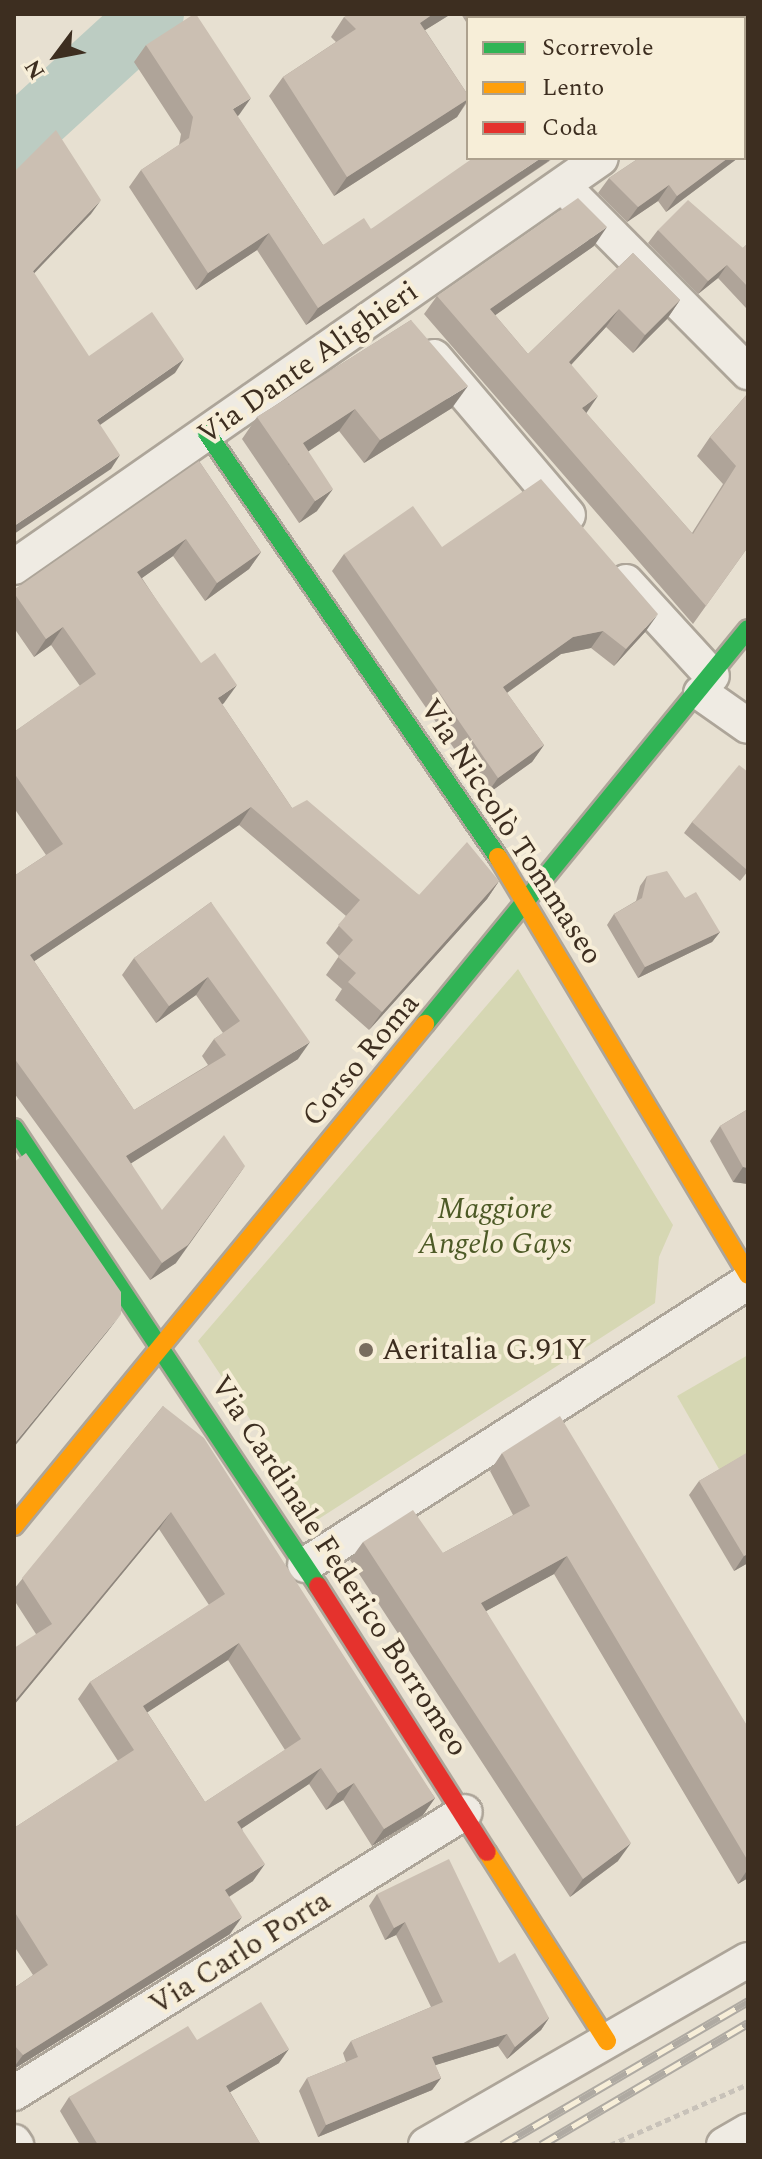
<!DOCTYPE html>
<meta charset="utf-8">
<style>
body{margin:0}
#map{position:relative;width:762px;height:2159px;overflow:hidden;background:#e7e0d1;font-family:Spectral,serif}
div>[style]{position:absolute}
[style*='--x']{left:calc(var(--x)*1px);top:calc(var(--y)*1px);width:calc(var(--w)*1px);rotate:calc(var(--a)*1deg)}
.green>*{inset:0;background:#d6d7b3}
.river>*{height:64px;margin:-32px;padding:0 32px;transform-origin:32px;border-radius:32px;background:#bcccc2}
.path>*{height:5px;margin-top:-2.5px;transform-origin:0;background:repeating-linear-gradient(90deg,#c8c2b9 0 6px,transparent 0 10px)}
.roads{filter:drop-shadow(2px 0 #ada599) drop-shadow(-2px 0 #ada599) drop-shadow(0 2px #ada599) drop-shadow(0 -2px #ada599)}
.street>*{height:34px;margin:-17px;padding:0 17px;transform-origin:17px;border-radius:17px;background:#efebe3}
.fast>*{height:18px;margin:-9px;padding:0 9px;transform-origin:9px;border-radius:9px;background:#30b455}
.slow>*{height:18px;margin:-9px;padding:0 9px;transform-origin:9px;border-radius:9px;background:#ff9f0a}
.jam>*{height:18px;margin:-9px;padding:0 9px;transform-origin:9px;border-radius:9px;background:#e5322d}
.rail>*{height:9px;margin-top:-4.5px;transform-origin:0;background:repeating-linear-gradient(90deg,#f7eed8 0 18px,#afaaa2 0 36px);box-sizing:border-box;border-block:2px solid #afaaa2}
.wall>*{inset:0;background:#afa499}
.shaded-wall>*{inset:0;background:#8e867d}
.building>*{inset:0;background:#cbbfb2}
.dots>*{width:22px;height:22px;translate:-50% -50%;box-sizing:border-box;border:4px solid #f7eed8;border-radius:50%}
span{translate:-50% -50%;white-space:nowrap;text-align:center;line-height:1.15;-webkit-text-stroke:8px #f7eed8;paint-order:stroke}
.street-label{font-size:30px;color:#3d2e20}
.park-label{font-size:30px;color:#4d5a26;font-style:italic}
.poi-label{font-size:30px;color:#3d2e20}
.left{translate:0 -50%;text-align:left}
.frame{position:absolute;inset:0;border:16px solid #3d2e20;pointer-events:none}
.legend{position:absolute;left:466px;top:16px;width:280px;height:144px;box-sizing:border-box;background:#f7eed8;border:2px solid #ada18e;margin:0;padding:10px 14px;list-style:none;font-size:24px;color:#3d2e20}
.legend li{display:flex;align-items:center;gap:16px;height:40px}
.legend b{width:40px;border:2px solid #ada18e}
.north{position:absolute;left:16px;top:16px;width:80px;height:80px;-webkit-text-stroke:6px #f7eed8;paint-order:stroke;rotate:238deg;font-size:22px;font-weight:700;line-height:32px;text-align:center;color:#3d2e20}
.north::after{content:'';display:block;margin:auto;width:28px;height:36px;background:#3d2e20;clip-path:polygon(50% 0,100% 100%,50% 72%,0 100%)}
</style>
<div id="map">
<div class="green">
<div style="clip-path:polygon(518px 969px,673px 1225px,659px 1257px,655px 1303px,317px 1520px,198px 1341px)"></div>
<div style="clip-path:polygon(748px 1355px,748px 1462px,723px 1476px,677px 1396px)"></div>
</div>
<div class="river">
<div style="--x:14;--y:140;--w:187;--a:-42.4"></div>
</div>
<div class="path">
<div style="--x:610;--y:2145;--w:151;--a:-23.8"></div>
</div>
<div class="roads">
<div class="street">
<div style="--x:744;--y:58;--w:5;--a:-37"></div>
<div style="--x:574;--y:197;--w:247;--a:45.2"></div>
<div style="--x:434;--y:357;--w:207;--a:49.7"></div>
<div style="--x:14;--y:567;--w:715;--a:-34.87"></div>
<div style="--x:626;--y:582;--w:127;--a:47.5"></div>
<div style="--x:701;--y:693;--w:57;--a:35.1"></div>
<div style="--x:305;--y:1565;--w:526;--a:-32.57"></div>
<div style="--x:14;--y:2093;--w:531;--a:-31.93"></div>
<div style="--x:14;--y:2142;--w:4;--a:56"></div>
<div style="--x:426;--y:2145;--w:371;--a:-29.9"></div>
<div style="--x:724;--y:2145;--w:28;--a:-30"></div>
</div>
<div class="fast">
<div style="--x:207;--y:433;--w:514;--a:55.54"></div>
<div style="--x:425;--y:1024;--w:510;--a:-50.73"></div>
<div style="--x:14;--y:1128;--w:550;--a:56.43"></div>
</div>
<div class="slow">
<div style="--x:498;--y:857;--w:487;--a:59.1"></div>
<div style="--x:14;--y:1526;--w:649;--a:-50.69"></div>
<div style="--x:487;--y:1852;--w:224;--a:57.6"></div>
</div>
<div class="jam">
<div style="--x:318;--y:1586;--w:315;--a:57.6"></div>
</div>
</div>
<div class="rail">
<div style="--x:502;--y:2145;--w:285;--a:-30.3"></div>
<div style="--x:541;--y:2145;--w:240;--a:-30.5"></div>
</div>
<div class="wall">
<div style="clip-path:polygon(451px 14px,425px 30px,468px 95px,468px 101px,457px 117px,334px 196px,269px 96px,283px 77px,336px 42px,331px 37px,344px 17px)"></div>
<div style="clip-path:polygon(461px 14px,531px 14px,525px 18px,468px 18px,468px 25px)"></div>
<div style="clip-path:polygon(146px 45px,239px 115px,237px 116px,323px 245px,371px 229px,551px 160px,306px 325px,257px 250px,196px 290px,129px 187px,141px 170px,179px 145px,181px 134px,134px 62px)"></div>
<div style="clip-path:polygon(748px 87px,748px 159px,744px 156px,744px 90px)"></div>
<div style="clip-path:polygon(639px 158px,738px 158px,666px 212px,658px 201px,627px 222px,598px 193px,609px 178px)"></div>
<div style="clip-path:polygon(658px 230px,743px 248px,748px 243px,748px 306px,746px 308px,718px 278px,698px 294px,648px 243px)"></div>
<div style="clip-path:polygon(594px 246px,495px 315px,528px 354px,633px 253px,680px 300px,667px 319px,633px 353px,606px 327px,571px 365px,586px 413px,692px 533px,723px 484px,697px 456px,710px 437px,748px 393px,748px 547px,693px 624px,424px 314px,437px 296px)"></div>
<div style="clip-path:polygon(411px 320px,452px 408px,364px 463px,339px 431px,308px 451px,317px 511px,299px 523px,242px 439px,257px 417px)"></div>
<div style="clip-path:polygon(199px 461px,261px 552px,249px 569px,205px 601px,173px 556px,142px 578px,224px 703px,222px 704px,292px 808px,419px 895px,499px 881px,487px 899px,369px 1030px,335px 1000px,342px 989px,326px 975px,339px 956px,326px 943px,346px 916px,239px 825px,34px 961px,134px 1110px,208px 1065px,202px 1056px,214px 1039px,223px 1033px,196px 995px,156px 1023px,122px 975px,134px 958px,211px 902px,298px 1059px,131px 1163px,176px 1263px,150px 1280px,14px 1093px,14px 876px,46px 855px,14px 808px,14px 732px,80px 686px,51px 645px,34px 657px,14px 628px,14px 590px)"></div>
<div style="clip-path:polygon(442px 547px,646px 631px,614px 666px,591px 648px,561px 654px,507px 693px,544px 745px,532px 762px,486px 795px,332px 571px,344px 554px)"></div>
<div style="clip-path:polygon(748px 772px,748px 871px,740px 881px,684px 833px,692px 822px)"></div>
<div style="clip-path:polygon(647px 876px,685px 898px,720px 932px,712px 942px,638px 978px,607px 925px,614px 914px,636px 901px,640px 886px)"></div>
<div style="clip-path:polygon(748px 1109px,748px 1184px,733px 1182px,710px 1141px,720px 1126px)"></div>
<div style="clip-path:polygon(evenodd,163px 1406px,435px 1798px,423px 1815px,372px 1846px,343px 1800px,326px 1810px,309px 1784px,242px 1828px,253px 1881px,229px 1897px,230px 1934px,14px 2069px,14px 1988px,33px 1975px,14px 1946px,14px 1828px,118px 1761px,78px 1699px,90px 1682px,209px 1605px,159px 1529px,14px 1705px,36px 1634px,14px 1600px,14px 1589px,163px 1406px,228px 1660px,285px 1750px,205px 1802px,147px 1712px,228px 1660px)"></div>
<div style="clip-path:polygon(502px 1453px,748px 1727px,748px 1878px,738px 1884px,554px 1574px,486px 1611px,618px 1861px,570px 1897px,350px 1560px,363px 1542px,443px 1553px,513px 1515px,490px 1471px)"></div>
<div style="clip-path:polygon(748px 1453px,748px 1563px,734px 1571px,689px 1495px,699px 1481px)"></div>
<div style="clip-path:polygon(377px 1894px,499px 1963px,549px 2018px,541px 2030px,507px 2059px,498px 2046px,435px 2065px,441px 2078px,432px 2090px,318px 2137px,299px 2091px,307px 2078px,346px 2062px,343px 2053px,351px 2041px,431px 2007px,396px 1935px,385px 1940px,369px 1906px)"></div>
<div style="clip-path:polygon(197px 2040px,279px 2063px,230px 2092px,261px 2145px,80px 2145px,60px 2111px,69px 2097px)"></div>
</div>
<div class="shaded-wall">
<div style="clip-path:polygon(433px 14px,451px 14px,406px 42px,420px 23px)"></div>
<div style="clip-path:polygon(515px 14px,531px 14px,525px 18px,509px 18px)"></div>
<div style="clip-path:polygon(748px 14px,748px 20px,744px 23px,744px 18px,742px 18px)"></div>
<div style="clip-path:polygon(251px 98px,239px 115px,221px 127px,233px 109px)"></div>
<div style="clip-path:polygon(468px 99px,457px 117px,334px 196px,347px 177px)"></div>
<div style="clip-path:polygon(541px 158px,553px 158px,306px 325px,318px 308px)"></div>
<div style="clip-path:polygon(728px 158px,738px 158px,666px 212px,677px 196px)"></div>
<div style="clip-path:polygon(669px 185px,658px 201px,627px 222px,638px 207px)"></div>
<div style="clip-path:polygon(101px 200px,91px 214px,23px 285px,33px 271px)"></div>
<div style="clip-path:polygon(607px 227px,594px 246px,477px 328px,490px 309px)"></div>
<div style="clip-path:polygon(269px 233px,257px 250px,196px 290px,208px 273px)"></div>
<div style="clip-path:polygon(727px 265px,718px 278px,698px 294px,708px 281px)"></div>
<div style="clip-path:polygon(680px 300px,667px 319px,633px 353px,645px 335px)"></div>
<div style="clip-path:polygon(619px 309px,606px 327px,556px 381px,569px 362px)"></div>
<div style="clip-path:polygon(184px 359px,175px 373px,87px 434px,97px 420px)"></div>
<div style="clip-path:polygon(468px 386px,452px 408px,364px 463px,380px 440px)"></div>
<div style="clip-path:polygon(598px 396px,585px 415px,582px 408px)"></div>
<div style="clip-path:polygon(355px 409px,339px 431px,288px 465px,303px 443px)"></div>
<div style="clip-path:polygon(120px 455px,111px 469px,14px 534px,14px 526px)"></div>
<div style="clip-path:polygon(333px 489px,317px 511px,299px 523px,315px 501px)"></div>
<div style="clip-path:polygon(186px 539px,173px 556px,125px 590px,137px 572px)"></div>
<div style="clip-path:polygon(261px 552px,249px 569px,205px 601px,217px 583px)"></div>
<div style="clip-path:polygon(658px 614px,646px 631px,614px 666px,626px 649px)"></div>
<div style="clip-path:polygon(63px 627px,51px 645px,34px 657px,46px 639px)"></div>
<div style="clip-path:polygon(603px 631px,591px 648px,561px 654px,491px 704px,503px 687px,573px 637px)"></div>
<div style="clip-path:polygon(237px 685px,224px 703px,206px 716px,218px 698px)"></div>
<div style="clip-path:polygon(544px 745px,532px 762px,486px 795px,498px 778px)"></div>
<div style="clip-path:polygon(251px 807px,239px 825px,18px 972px,30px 955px)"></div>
<div style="clip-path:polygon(499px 881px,487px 899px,369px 1030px,382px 1012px)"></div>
<div style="clip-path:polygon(720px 932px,712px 942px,638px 978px,645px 967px)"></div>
<div style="clip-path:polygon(208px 977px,196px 995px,156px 1023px,169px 1006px)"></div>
<div style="clip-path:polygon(310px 1042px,298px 1059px,114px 1174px,126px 1156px)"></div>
<div style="clip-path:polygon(245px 1166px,176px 1263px,150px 1280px,162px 1263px)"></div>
<div style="clip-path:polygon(743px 1167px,748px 1168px,748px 1184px,733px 1182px)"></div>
<div style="clip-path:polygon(121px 1314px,108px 1331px,14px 1447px,14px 1444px)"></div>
<div style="clip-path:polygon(171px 1512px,159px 1529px,14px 1705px,14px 1702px)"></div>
<div style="clip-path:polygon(748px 1554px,748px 1563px,734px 1571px,744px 1556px)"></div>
<div style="clip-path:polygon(567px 1556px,554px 1574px,468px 1621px,481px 1603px)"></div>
<div style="clip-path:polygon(239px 1643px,228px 1660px,131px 1723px,143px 1706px)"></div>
<div style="clip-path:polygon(321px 1768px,309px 1784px,226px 1839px,237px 1822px)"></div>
<div style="clip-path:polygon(354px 1783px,343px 1800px,326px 1810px,338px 1793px)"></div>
<div style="clip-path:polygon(435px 1798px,423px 1815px,372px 1846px,384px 1829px)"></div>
<div style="clip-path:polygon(631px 1843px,618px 1861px,570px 1897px,583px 1879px)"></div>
<div style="clip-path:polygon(265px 1864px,253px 1881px,213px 1907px,225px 1890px)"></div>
<div style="clip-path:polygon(748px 1869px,748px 1878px,738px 1884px)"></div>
<div style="clip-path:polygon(242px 1917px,230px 1934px,14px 2069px,14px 2067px,23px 2055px)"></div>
<div style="clip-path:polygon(405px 1922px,396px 1935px,385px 1940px,394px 1928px)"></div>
<div style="clip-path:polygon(549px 2018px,541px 2030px,507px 2059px,515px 2047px)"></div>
<div style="clip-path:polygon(507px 2034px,498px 2046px,423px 2069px,432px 2057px)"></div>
<div style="clip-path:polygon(289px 2049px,279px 2063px,217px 2100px,226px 2086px)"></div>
<div style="clip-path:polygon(441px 2078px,432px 2090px,318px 2137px,326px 2125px)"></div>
</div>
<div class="building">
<div style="clip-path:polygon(194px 14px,196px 14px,251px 98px,233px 109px,323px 245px,364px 218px,371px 229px,473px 158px,541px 158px,318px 308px,269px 233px,208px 273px,141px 170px,189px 138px,193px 117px,146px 45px)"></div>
<div style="clip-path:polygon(349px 14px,433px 14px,420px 23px,468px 95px,468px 99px,347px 177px,283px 77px,356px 29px,344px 17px)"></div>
<div style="clip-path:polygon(487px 14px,515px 14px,509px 18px,490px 18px)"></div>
<div style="clip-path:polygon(621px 14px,683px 14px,684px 15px,686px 14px,748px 14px,742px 18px,615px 18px)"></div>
<div style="clip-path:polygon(748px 87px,748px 143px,744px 146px,744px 90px)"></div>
<div style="clip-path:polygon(56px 130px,101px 200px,33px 271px,89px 356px,152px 312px,184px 359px,97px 420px,120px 455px,14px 526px,14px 172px)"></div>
<div style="clip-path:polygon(639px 158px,728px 158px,677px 196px,669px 185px,638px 207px,609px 178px)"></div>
<div style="clip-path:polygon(578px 198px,607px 227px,490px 309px,528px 354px,633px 253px,680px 300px,645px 335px,619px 309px,569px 362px,598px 396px,582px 408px,693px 534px,736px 466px,710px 437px,748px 393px,748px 547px,706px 606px,437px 296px)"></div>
<div style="clip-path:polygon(688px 200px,743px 248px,748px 243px,748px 287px,727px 265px,708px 281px,658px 230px)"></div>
<div style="clip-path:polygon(411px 320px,468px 386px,380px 440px,355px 409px,303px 443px,333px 489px,315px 501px,257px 417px)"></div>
<div style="clip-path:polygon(199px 461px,261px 552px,217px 583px,186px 539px,137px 572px,201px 663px,215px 653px,237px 685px,218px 698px,292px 808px,307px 800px,419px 895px,467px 842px,499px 881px,382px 1012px,348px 982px,356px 973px,338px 957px,353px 940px,338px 925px,360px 900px,251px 807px,30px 955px,134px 1110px,226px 1055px,214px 1039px,240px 1021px,208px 977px,169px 1006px,134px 958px,211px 902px,310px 1042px,126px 1156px,162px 1210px,224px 1135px,245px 1166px,188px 1245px,162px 1263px,14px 1058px,14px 876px,63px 844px,14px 773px,14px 732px,96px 674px,63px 627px,46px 639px,14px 593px,14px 590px)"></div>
<div style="clip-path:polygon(541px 479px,658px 614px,626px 649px,603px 631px,573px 637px,503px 687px,544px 745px,498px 778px,344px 554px,413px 506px,442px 547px)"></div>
<div style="clip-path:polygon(739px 765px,748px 772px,747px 870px,692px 822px)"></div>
<div style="clip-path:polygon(667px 871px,685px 898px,696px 892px,720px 932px,645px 967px,614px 914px,642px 898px,647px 876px)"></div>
<div style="clip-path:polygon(748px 1109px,748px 1168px,743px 1167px,720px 1126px)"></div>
<div style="clip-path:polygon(26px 1153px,121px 1292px,121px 1314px,14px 1444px,14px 1162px)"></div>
<div style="clip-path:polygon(evenodd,163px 1406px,204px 1438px,435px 1798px,384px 1829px,354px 1783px,338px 1793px,321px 1768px,237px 1822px,265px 1864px,225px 1890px,242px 1917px,23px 2055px,14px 2045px,14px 1988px,48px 1965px,14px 1911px,14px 1828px,134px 1750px,90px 1682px,225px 1594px,171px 1512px,14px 1702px,14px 1648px,52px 1624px,22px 1578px,163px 1406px,239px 1643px,301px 1739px,205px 1802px,143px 1706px,239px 1643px)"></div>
<div style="clip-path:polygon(560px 1416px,748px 1727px,748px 1861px,567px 1556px,481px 1603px,631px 1843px,583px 1879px,363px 1542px,413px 1510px,443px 1553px,530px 1506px,502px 1453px)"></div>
<div style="clip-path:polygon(748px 1452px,748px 1554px,744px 1556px,699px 1481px)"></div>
<div style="clip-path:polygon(449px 1859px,499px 1963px,515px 1953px,549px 2018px,515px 2047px,507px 2034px,432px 2057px,441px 2078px,326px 2125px,307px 2078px,358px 2057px,351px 2041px,443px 2002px,405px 1922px,394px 1928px,377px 1894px)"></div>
<div style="clip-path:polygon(261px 2002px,289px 2049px,226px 2086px,261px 2145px,98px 2145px,69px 2097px,188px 2026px,197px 2040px)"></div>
</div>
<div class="dots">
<div style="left:366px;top:1350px;background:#786c5e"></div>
</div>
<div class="street-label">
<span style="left:308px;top:363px;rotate:-35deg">Via Dante Alighieri</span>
<span style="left:511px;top:832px;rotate:57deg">Via Niccolò Tommaseo</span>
<span style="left:361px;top:1060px;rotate:-50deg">Corso Roma</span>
<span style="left:339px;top:1566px;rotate:57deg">Via Cardinale Federico Borromeo</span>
<span style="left:240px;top:1953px;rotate:-32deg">Via Carlo Porta</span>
</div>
<div class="park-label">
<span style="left:495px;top:1226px">Maggiore<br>Angelo Gays</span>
</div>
<div class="poi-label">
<span class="left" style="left:382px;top:1350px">Aeritalia G.91Y</span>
</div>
<div class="frame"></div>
<ul class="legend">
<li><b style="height:10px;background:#30b455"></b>Scorrevole</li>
<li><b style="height:10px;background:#ff9f0a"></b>Lento</li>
<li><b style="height:10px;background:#e5322d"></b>Coda</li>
</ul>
<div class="north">N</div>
</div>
